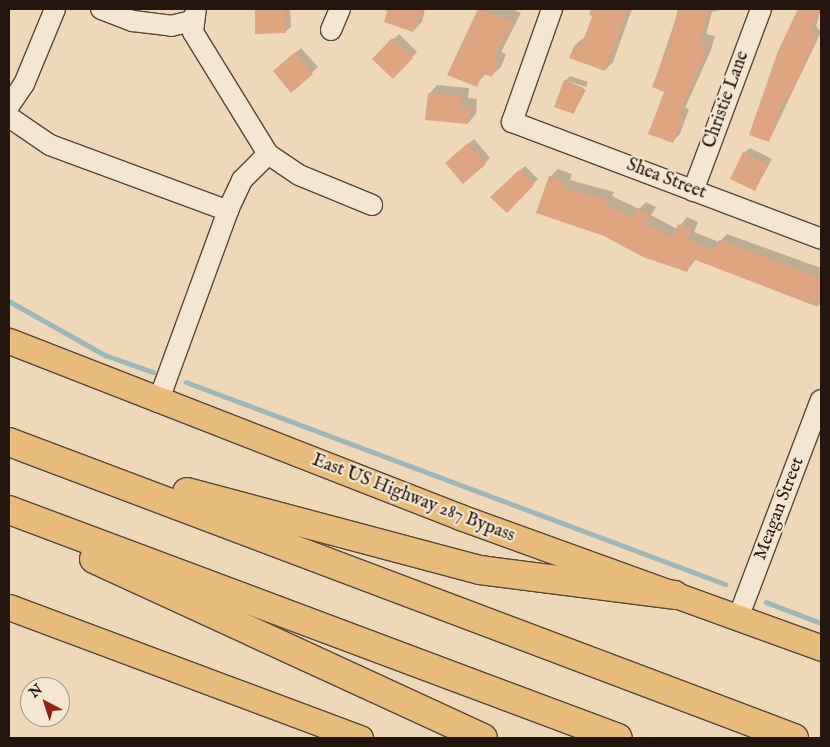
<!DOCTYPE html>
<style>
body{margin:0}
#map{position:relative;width:830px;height:747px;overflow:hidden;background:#eed8b8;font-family:"IM FELL English",serif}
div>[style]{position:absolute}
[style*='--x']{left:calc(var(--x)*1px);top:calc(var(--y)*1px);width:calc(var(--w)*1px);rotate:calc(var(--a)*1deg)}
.shadow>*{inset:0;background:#0003}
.stream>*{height:4.5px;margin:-2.25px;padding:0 2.25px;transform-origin:2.25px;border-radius:2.25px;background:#9eb7b9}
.building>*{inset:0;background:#dda580}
.roads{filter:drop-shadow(1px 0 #574639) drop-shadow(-1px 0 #574639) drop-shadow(0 1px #574639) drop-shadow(0 -1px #574639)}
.minor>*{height:20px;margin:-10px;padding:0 10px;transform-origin:10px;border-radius:10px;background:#f4e6d1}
.major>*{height:25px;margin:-12.5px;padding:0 12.5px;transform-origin:12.5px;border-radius:12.5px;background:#e7bc7c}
.highway>*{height:28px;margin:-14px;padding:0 14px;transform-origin:14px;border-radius:14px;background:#e7bc7c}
span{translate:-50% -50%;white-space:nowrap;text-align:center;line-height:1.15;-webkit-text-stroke:4.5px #f4e6d1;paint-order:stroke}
.street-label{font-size:18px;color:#25150f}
.frame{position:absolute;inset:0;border:10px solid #25150f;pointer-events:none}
.north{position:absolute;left:20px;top:677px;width:50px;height:50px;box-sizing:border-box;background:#f4e6d1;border:1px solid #a19283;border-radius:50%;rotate:320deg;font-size:14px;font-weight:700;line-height:20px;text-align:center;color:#25150f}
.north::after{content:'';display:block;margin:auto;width:18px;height:22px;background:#8f2418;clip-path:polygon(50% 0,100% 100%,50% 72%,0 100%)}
</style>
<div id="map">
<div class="shadow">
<div style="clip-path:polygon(257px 9px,290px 9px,291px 27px,285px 32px,257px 33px)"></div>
<div style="clip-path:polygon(384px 9px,425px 9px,422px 22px,413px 31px)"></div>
<div style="clip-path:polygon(480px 9px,512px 9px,521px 13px,501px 52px,506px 54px,501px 67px,492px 75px,486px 73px,476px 85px,449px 74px)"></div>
<div style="clip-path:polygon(591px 9px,632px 9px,613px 62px,605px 70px,571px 57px,576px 44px,585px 37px,593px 16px,589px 15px)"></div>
<div style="clip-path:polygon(695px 9px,723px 9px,712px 12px,706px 34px,715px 36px,711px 50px,685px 108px,689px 109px,680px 134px,672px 142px,665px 91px,653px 86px,675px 21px,692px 16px)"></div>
<div style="clip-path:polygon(800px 9px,821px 9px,816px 26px,821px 32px,769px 141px,779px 51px)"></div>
<div style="clip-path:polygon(399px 34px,417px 52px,393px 77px,374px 59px)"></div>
<div style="clip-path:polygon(301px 48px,318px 67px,291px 91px,280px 66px)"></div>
<div style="clip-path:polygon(570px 76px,588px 82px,586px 87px,566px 80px,586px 90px,574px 112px,565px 81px)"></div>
<div style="clip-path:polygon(437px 85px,469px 88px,468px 98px,477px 99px,476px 114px,468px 123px,429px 94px)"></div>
<div style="clip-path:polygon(474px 139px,490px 158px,485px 163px,452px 157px)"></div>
<div style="clip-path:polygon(750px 148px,772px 159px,755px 190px,744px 153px)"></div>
<div style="clip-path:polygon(525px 166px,538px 179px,507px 212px,497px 191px)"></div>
<div style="clip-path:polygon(558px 169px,572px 174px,570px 180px,614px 192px,612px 196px,639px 209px,646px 202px,656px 207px,651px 215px,677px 229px,687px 217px,698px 222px,694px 232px,719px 242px,727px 234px,821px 268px,821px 303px,818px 306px,696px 259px,687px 271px,605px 235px,550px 177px)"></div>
</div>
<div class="stream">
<div style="--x:9;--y:301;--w:110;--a:29.4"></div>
<div style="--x:105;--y:355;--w:51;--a:19.5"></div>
<div style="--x:186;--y:382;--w:576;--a:20.54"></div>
<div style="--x:766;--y:602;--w:59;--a:20.9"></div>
</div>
<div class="building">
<div style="clip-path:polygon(255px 9px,285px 9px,286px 33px,255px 34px)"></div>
<div style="clip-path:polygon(388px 9px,422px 9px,413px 32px,384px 22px)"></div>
<div style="clip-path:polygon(478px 9px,513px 22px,493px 60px,498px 62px,492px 77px,482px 73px,477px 87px,447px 75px)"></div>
<div style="clip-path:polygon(595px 9px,628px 9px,605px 71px,569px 58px,575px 44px,581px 46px)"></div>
<div style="clip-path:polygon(678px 9px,709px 9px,700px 41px,709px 43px,679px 115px,683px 116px,673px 143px,648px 134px,664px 92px,652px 87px,668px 48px)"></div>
<div style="clip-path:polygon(798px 9px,820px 9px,811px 32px,817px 35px,788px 100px,784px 99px,769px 142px,749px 135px,778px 51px)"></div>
<div style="clip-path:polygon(392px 38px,413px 58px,393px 79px,372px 59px)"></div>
<div style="clip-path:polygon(295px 52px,313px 74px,291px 93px,273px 71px)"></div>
<div style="clip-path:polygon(564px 80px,584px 88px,574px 114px,554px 107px)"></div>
<div style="clip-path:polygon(428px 93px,461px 96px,460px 107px,469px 107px,468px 124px,425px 120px)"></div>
<div style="clip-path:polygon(468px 143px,486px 164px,463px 184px,445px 163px)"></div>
<div style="clip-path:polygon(743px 152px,768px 165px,755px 191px,730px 179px)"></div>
<div style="clip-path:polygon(519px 170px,534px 185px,507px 213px,490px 197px)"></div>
<div style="clip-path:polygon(549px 176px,565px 182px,563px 188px,607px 199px,605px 204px,633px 217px,638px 208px,649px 214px,645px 223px,672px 238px,678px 224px,692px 229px,687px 239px,714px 251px,719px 240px,821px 278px,818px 307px,693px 259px,687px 272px,643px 257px,604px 236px,536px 213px)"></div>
</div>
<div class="roads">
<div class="minor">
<div style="--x:101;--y:9;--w:34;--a:21"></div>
<div style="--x:133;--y:21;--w:38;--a:7"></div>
<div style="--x:171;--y:26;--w:21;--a:-14"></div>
<div style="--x:552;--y:9;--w:120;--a:109.5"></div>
<div style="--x:512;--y:122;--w:330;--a:20.7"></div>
<div style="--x:331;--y:30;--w:23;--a:-67"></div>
<div style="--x:9;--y:106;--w:27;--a:-56"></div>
<div style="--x:24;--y:84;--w:81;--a:-67.5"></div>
<div style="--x:9;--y:117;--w:50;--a:34.3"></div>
<div style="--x:50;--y:145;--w:190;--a:20.3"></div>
<div style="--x:268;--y:154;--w:37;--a:34"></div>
<div style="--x:299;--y:175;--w:79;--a:22.3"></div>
<div style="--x:693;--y:191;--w:194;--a:-69.5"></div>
<div style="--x:158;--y:402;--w:207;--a:-69.9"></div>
<div style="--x:229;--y:208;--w:31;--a:-65"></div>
<div style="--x:242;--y:180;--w:37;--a:-45"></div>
<div style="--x:268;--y:154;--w:143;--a:-121.6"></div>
<div style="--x:193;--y:32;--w:23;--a:-83"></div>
<div style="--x:738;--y:618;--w:233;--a:-69.2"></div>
</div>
<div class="major">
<div style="--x:9;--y:341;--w:484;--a:21.3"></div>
<div style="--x:460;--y:517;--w:384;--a:19.9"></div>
<div style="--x:9;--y:607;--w:375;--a:20.5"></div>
</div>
<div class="highway">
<div style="--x:9;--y:442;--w:839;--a:20.66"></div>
<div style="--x:187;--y:492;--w:303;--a:14.9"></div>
<div style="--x:480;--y:570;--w:196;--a:7.3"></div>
<div style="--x:9;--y:510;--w:650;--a:20.53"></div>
<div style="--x:94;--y:559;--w:428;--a:24.7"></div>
</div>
</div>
<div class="street-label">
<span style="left:727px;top:100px;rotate:-70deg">Christie Lane</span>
<span style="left:666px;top:180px;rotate:21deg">Shea Street</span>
<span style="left:413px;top:499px;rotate:21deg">East US Highway 287 Bypass</span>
<span style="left:780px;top:509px;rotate:-69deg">Meagan Street</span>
</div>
<div class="frame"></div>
<div class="north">N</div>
</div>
